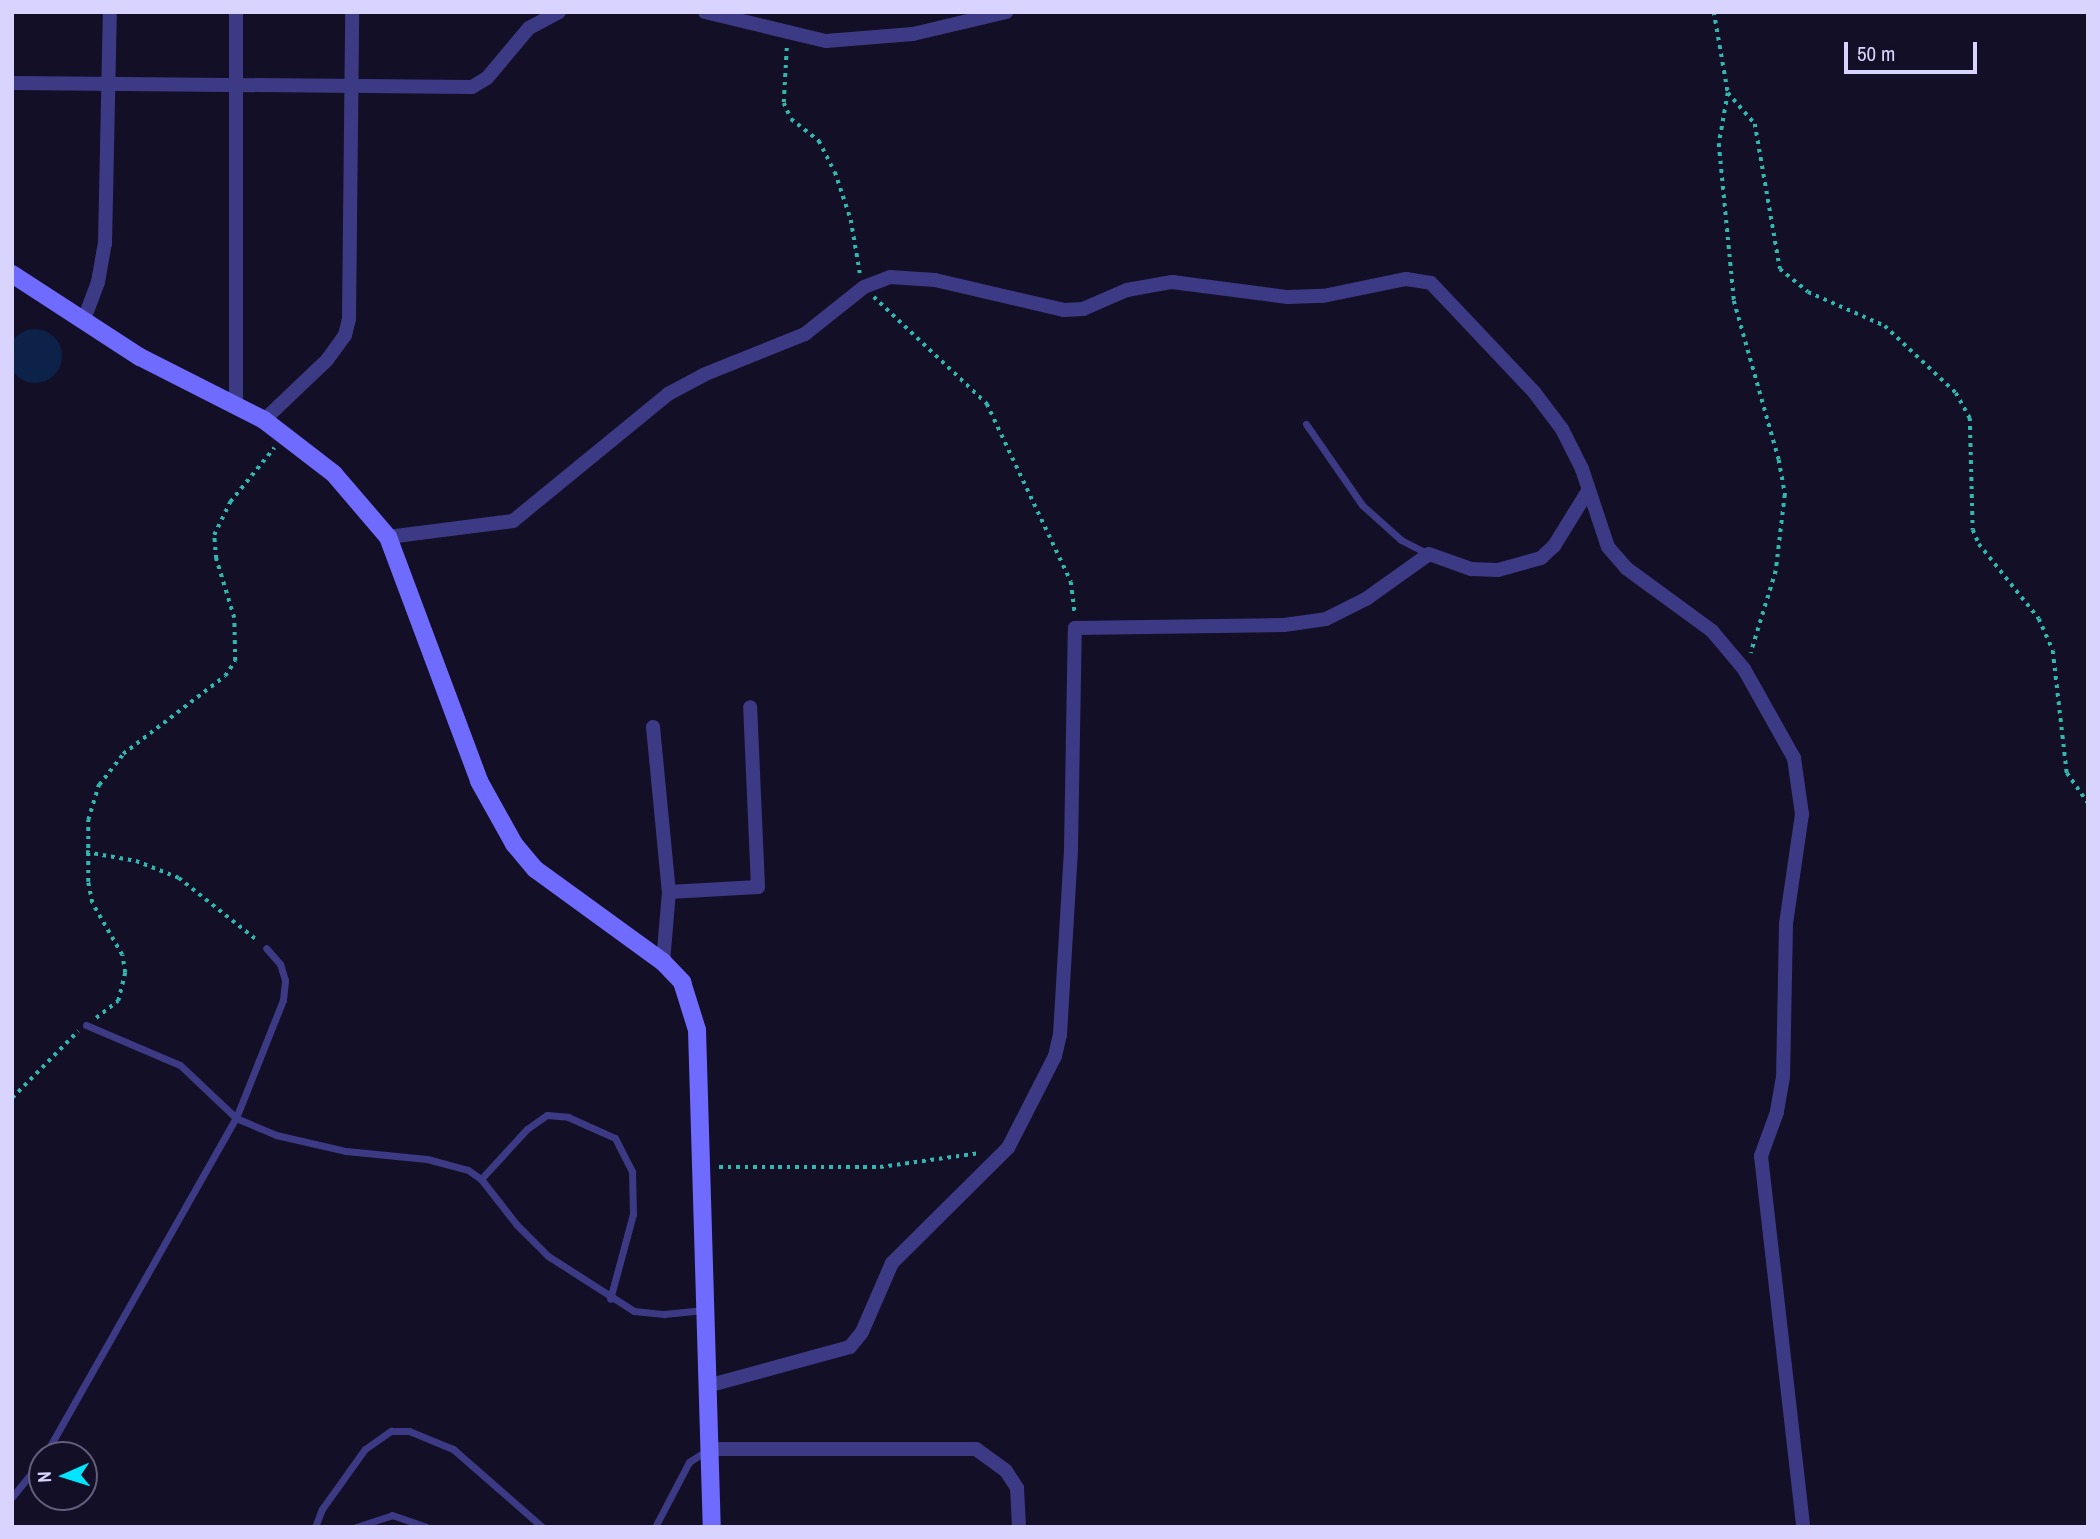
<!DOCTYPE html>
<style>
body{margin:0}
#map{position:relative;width:2100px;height:1539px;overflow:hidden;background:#130f26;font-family:"Archivo Narrow",sans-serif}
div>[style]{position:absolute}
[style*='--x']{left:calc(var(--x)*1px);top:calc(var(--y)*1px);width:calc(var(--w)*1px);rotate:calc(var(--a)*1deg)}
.water>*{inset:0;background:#0c2248}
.round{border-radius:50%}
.path>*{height:3.5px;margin-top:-1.75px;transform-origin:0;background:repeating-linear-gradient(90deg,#2fb8b0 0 3.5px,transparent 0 8.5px)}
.lane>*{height:7px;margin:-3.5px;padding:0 3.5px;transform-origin:3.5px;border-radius:3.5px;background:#3d3a85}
.street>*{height:14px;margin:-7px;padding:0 7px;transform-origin:7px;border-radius:7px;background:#3d3a85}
.secondary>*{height:18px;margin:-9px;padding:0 9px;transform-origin:9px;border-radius:9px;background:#6f6bff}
span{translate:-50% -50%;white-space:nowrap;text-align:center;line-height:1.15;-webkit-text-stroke:5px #130f26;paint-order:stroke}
.frame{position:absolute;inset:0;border:14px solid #d9d4ff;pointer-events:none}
.north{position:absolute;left:28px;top:1441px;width:70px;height:70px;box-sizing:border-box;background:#130f26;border:2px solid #625e7d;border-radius:50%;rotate:267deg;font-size:19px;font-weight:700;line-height:28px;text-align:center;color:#d9d4ff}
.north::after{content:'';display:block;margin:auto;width:24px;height:32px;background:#00e5ff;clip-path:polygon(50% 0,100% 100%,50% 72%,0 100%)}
.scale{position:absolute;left:1844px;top:42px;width:133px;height:32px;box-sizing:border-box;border:4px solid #d9d4ff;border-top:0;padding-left:9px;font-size:21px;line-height:24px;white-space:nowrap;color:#d9d4ff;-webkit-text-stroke:5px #130f26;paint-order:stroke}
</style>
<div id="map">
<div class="water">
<div class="round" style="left:8px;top:329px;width:54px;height:54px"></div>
</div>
<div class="path">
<div style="--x:1714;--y:12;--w:82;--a:80.2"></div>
<div style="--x:1728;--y:93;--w:52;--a:100"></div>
<div style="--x:1719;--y:144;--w:158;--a:84.5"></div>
<div style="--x:1734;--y:301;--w:165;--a:74.2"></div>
<div style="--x:1779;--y:460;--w:36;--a:80"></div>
<div style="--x:1785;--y:495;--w:77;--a:96.8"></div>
<div style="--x:1776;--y:571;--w:86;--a:107"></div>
<div style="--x:787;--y:48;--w:55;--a:93.1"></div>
<div style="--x:784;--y:103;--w:17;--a:66"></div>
<div style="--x:791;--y:119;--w:36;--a:38"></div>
<div style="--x:819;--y:141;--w:35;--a:63"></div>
<div style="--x:835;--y:172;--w:51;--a:71.6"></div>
<div style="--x:851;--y:220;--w:54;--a:80.4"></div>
<div style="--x:1728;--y:93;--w:41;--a:48.9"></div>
<div style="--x:1755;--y:124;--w:147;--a:80.2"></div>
<div style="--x:1780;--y:269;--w:36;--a:39"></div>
<div style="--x:1808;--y:292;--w:84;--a:23.8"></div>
<div style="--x:1885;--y:326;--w:98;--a:43.3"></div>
<div style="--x:1956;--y:393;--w:29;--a:61"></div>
<div style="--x:1970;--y:418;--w:112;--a:88.5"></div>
<div style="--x:1973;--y:530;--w:15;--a:67"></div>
<div style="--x:1979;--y:544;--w:96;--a:51.3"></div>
<div style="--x:2039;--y:619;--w:35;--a:66"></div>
<div style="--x:2053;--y:651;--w:123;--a:83.5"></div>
<div style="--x:2067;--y:773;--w:37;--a:55"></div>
<div style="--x:874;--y:297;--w:156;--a:43.4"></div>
<div style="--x:987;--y:404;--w:197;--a:64.7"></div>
<div style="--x:1071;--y:582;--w:31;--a:83"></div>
<div style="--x:86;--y:852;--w:51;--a:10.2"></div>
<div style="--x:136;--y:861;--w:46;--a:21.6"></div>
<div style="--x:179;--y:878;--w:100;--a:38.5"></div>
<div style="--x:96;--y:1018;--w:28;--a:-38"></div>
<div style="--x:118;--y:1001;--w:29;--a:-76"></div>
<div style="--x:125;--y:973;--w:18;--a:-99"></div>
<div style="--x:122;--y:955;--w:60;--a:-120"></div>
<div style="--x:92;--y:903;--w:21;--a:-101"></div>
<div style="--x:88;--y:882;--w:62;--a:-90"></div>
<div style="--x:88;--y:820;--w:37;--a:-73"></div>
<div style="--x:99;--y:785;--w:39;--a:-52"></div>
<div style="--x:123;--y:754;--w:128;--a:-37.4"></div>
<div style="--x:225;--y:676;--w:18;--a:-56"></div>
<div style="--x:235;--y:661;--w:43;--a:-91.3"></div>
<div style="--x:234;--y:618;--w:62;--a:-107"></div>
<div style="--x:216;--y:559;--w:24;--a:-95"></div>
<div style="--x:214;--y:535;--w:37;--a:-64"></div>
<div style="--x:230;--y:502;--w:70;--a:-50.8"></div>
<div style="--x:12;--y:1098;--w:94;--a:-45.4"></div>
<div style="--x:719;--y:1167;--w:161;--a:0"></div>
<div style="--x:880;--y:1167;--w:101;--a:-8"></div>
</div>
<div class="lane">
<div style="--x:1306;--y:424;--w:98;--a:55.3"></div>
<div style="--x:1362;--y:505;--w:52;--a:41.9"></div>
<div style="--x:1401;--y:540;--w:30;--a:27"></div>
<div style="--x:86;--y:1025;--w:102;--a:23.1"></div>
<div style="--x:180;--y:1065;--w:77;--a:43.4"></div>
<div style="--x:236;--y:1118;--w:43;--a:23"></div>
<div style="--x:276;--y:1135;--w:72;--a:12.9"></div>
<div style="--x:346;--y:1151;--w:81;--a:5.6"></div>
<div style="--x:427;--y:1159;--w:42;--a:15"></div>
<div style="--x:468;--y:1170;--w:16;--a:35"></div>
<div style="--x:481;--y:1179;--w:58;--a:52"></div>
<div style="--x:517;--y:1225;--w:44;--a:45"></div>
<div style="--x:548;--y:1256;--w:102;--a:32.6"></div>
<div style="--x:634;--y:1311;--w:30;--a:6"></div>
<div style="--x:664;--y:1314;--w:40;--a:-5.7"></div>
<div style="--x:481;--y:1179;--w:68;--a:-47.4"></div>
<div style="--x:527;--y:1129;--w:24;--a:-35"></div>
<div style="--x:547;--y:1115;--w:21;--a:5"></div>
<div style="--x:568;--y:1117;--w:51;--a:24.1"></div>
<div style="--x:615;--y:1138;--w:38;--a:63"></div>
<div style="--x:632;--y:1172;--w:42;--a:88.6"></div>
<div style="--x:633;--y:1214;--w:88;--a:105.1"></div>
<div style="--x:45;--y:1455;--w:387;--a:-60.5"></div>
<div style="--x:236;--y:1118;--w:127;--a:-68.3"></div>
<div style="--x:283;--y:1000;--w:20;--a:-84"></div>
<div style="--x:285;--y:980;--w:17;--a:-107"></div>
<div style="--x:280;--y:964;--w:21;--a:-131"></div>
<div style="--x:12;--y:1497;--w:48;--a:-51"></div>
<div style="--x:315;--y:1527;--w:19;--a:-69"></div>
<div style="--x:322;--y:1509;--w:74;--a:-54.4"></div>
<div style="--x:365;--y:1449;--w:32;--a:-35"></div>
<div style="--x:391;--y:1431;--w:18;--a:0"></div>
<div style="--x:409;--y:1431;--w:48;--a:22.2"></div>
<div style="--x:453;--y:1449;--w:118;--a:41.2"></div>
<div style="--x:356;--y:1527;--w:38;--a:-18"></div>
<div style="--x:392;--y:1515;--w:36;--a:19"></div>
<div style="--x:655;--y:1527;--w:73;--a:-62.4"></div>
<div style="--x:689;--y:1462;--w:24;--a:-33"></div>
</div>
<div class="street">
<div style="--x:705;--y:12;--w:124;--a:13.5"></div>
<div style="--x:826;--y:41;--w:87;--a:-4.6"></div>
<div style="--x:913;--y:34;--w:96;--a:-13.3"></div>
<div style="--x:12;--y:83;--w:460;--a:0.5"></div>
<div style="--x:472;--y:87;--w:17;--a:-31"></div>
<div style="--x:487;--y:78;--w:65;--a:-50"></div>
<div style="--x:529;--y:28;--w:34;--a:-28"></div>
<div style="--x:83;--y:322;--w:43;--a:-69.4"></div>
<div style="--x:98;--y:282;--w:39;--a:-80"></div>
<div style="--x:105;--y:244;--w:232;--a:-88.8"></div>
<div style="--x:236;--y:405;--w:393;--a:-90"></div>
<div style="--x:264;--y:420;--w:87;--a:-43.6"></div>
<div style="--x:327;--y:360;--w:31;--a:-54"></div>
<div style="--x:345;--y:335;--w:16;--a:-76"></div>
<div style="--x:349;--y:319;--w:307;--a:-89.4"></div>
<div style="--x:388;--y:537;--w:126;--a:-7.3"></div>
<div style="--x:513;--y:521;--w:200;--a:-39.3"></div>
<div style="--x:668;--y:394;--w:40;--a:-28"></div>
<div style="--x:703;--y:375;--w:110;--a:-21.9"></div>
<div style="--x:805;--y:334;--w:75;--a:-38.5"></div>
<div style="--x:864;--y:287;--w:28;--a:-21"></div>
<div style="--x:890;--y:277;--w:45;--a:3.8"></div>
<div style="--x:935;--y:280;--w:132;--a:13.1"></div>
<div style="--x:1064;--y:310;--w:19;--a:-3"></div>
<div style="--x:1083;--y:309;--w:48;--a:-23.4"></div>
<div style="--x:1127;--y:290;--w:46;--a:-10.1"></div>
<div style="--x:1172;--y:282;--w:117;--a:7.4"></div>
<div style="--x:1288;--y:297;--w:35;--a:-2"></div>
<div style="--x:1323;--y:296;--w:85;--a:-11.6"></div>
<div style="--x:1406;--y:279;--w:25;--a:9"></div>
<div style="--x:1431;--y:283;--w:150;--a:46.6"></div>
<div style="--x:1534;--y:392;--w:46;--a:52.9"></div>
<div style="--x:1562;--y:429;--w:45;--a:63.4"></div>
<div style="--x:1582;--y:469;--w:82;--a:71.6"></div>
<div style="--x:1608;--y:547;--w:28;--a:49"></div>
<div style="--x:1626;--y:568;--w:107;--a:36.2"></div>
<div style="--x:1712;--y:631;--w:50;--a:49.9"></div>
<div style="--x:1744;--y:669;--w:102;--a:60.7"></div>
<div style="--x:1794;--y:758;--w:57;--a:81.9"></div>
<div style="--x:1802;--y:814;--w:111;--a:98.3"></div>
<div style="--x:1786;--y:924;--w:153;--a:91.1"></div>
<div style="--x:1783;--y:1077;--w:36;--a:100"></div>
<div style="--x:1777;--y:1112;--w:47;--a:110"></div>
<div style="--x:1761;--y:1156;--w:373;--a:83.5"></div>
<div style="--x:653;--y:727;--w:166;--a:84.5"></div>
<div style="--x:669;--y:892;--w:70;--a:94.9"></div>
<div style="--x:669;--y:892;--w:89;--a:-3.2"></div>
<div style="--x:758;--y:887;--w:180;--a:-92.5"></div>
<div style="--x:707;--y:1386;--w:148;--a:-15.3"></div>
<div style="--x:850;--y:1347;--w:19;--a:-51"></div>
<div style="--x:862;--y:1332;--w:75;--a:-66.5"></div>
<div style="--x:892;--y:1263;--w:163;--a:-44.8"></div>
<div style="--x:1008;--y:1148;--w:103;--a:-62.9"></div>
<div style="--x:1055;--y:1056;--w:22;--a:-77"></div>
<div style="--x:1060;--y:1035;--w:187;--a:-86.6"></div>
<div style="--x:1071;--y:848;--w:220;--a:-89"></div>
<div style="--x:1075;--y:628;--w:209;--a:-0.8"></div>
<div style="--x:1284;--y:625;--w:42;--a:-8.1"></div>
<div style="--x:1326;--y:619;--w:45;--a:-26.6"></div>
<div style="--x:1366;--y:599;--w:77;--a:-35.5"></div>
<div style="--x:1429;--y:554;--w:45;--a:19.7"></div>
<div style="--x:1471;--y:569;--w:27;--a:2"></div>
<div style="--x:1498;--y:570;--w:45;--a:-15.6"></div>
<div style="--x:1541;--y:558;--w:18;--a:-43"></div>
<div style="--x:1554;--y:546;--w:65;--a:-58.3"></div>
<div style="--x:710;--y:1449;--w:266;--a:0"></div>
<div style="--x:976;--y:1449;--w:37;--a:36"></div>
<div style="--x:1006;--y:1471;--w:20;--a:57"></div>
<div style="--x:1017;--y:1488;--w:39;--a:87"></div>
</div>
<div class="secondary">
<div style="--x:12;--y:274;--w:153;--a:33"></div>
<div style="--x:140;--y:357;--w:139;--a:26.9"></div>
<div style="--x:264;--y:420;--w:88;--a:37.6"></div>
<div style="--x:334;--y:474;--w:83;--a:49.4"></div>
<div style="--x:388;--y:537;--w:260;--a:69.5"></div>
<div style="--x:479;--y:781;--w:72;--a:60.9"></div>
<div style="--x:514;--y:844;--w:33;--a:50"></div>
<div style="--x:535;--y:869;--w:158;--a:36"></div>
<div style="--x:663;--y:962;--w:28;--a:46"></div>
<div style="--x:682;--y:982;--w:50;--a:72.6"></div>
<div style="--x:697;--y:1030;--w:497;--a:88.3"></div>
</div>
<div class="frame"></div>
<div class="north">N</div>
<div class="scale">50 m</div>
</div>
